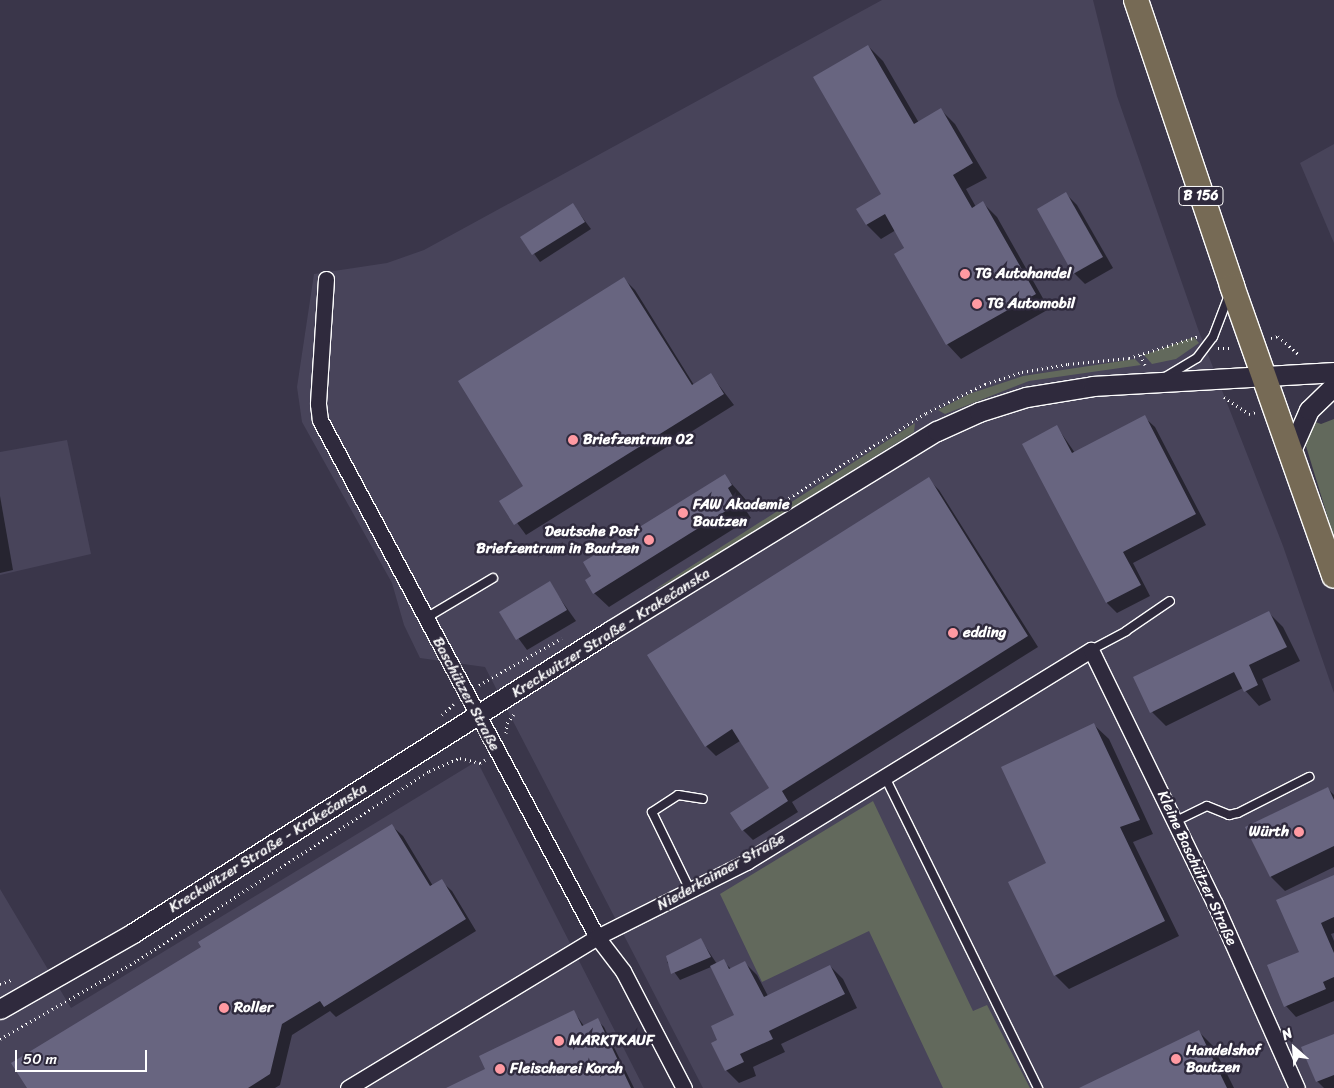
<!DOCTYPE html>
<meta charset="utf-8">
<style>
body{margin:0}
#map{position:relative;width:1334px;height:1088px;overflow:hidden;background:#3a364a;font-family:Sriracha,sans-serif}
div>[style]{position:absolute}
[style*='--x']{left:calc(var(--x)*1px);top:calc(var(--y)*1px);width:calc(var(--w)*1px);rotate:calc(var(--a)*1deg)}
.built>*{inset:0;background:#48445a}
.green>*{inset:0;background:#62695c}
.shadow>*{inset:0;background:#0007}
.building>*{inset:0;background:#686580}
.path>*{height:3px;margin-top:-1.5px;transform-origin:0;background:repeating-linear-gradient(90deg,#fff 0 1px,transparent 0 5px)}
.roads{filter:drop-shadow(1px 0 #fff) drop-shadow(-1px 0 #fff) drop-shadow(0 1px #fff) drop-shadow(0 -1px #fff)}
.service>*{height:8px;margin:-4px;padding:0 4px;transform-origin:4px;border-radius:4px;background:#2f2a3d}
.minor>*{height:15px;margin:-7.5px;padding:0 7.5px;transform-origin:7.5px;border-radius:7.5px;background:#2f2a3d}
.tertiary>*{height:19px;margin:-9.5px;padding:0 9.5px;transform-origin:9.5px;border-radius:9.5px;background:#2f2a3d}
.primary>*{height:24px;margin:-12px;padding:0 12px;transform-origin:12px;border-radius:12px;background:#766a55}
.dots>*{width:14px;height:14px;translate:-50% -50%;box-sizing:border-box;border:2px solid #2f2a3d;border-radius:50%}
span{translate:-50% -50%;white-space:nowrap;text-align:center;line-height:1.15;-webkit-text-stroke:5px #2f2a3d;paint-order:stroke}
.shield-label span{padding:1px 4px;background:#2f2a3d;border:1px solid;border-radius:4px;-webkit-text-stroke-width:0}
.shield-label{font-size:14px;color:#fff;font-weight:700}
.poi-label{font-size:15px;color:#fff;font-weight:700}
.left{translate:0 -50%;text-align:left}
.right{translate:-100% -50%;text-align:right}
.street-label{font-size:15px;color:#fff}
.north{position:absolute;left:1269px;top:1023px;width:50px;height:50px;-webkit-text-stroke:4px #2f2a3d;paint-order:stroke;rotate:334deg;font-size:14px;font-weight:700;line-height:20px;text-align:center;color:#fff}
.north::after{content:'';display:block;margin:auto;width:18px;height:22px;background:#fff;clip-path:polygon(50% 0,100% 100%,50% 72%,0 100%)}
.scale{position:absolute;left:15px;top:1050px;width:132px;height:22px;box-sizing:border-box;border:2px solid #fff;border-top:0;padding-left:6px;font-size:15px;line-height:18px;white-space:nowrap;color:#fff;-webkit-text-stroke:4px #2f2a3d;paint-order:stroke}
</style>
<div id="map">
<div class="built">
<div style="clip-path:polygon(882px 0,1093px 0,1117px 96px,1198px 329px,1283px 546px,1334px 693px,1334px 1088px,703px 1088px,485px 667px,420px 658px,404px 625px,392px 583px,302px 422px,297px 387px,314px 274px,387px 263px,424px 250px)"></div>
<div style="clip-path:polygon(1334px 144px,1334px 243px,1300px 163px)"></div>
<div style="clip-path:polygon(67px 440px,91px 554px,0 575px,0 452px)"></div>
<div style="clip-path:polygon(477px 761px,644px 1088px,0 1088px,0 889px,71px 1008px)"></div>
</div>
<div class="green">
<div style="clip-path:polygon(1194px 337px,1199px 343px,1176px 359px,1152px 364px,1144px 355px)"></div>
<div style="clip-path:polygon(1135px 359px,1141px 365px,1029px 381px,945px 414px,938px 410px,969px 394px,1023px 376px)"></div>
<div style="clip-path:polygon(1334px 419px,1334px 538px,1306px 446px,1313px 421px,1321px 424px)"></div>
<div style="clip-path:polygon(915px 423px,914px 432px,681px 577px,654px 590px)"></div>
<div style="clip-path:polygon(873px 801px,973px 1011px,987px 1005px,1030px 1088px,943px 1088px,869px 931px,762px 982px,720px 894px)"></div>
</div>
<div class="shadow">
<div style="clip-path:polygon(868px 46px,883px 61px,919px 123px,941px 110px,955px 124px,987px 178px,966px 189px,976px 207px,983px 203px,997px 217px,1049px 309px,961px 359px,947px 344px,896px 230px,881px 239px,866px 224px,882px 195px)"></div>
<div style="clip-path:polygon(1066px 194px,1077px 205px,1113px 268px,1085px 284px,1074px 273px)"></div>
<div style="clip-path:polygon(573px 205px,591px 229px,540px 262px,522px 237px)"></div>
<div style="clip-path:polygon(624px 279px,635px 290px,694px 385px,711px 375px,734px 405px,526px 535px,501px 501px,525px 486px)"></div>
<div style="clip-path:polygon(1144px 417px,1155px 427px,1206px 525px,1133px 563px,1150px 596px,1117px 613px,1107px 603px,1057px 427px,1075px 453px)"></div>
<div style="clip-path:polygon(724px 475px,746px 500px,741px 503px,751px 518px,609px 607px,594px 593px)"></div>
<div style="clip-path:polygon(928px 479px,939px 490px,1038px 647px,792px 802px,798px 812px,753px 840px,743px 830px,770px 789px,740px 741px,716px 756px,706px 746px)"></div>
<div style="clip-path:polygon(0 496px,13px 570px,0 573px)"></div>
<div style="clip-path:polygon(549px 583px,576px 621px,527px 650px,500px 613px)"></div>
<div style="clip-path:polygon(1269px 613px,1283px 627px,1300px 661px,1262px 679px,1271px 700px,1259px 706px,1243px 688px,1166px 726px,1152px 712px)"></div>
<div style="clip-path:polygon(1094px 725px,1109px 739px,1153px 834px,1133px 842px,1179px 936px,1069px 989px,1055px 975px,1048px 864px)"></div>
<div style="clip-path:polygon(1327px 788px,1334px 795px,1334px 867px,1285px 891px,1271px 877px,1247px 828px)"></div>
<div style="clip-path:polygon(392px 826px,403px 836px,433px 886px,441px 881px,452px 891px,476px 931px,336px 1017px,330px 1011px,292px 1035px,280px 1085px,275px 1088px,29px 1088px,203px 948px)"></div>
<div style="clip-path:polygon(1334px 876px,1334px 933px,1331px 934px,1334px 941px,1334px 1001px,1296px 1017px,1286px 1006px,1301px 952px)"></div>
<div style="clip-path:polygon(701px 940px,717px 964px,723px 961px,731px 969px,744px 962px,757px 975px,768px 996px,830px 966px,843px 979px,857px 1008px,781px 1044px,785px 1052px,753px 1067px,756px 1076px,739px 1083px,726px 1070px,719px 1041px,736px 1016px,711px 967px,680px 980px,667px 962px)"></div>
<div style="clip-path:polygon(574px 1012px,584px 1026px,597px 1020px,604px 1027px,634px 1088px,465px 1088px,486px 1070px)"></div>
<div style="clip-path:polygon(1199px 1032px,1213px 1046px,1234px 1088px,1082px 1088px)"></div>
<div style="clip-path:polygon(1334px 1035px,1334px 1088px,1324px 1088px,1317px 1081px)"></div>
</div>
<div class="building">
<div style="clip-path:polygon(868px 45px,914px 124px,941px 108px,973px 163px,953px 175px,972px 208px,983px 201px,1036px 294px,946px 345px,894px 254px,904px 248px,885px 214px,866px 225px,856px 209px,881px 194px,813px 77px)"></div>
<div style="clip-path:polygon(1066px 192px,1103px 257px,1073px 274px,1037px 209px)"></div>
<div style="clip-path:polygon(573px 203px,585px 222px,532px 255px,520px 237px)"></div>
<div style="clip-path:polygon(624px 277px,692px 385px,711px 373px,724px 394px,514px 525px,499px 501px,523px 486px,458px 381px)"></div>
<div style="clip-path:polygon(1145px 415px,1196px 514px,1123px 552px,1141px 585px,1106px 603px,1022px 444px,1057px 425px,1072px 453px)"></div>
<div style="clip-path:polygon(725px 474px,732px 485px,728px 488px,737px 504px,593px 594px,585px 580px,591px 576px,583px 562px)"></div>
<div style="clip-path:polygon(929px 477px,1028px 636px,782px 791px,788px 801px,742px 831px,730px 813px,769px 788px,732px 729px,705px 747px,647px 655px)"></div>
<div style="clip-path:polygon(550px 581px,567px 610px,516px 640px,499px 612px)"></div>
<div style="clip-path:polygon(1269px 611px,1287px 647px,1249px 665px,1258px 685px,1244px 692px,1234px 672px,1150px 713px,1133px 677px)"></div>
<div style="clip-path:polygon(1094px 723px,1140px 820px,1120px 827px,1165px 921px,1054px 976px,1008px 882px,1046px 863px,1001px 767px)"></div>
<div style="clip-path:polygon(1328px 787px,1334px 800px,1334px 846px,1270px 877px,1245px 827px)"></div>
<div style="clip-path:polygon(392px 824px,430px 886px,442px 879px,466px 919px,324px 1007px,320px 1001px,282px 1024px,270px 1074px,248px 1088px,27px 1088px,11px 1063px,201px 947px,198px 942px)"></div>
<div style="clip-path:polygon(1334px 875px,1334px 917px,1321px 923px,1334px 953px,1334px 977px,1323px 982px,1326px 989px,1284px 1007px,1267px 965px,1299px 952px,1276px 900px)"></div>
<div style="clip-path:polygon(701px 938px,711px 957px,671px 974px,666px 956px)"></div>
<div style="clip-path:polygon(724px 959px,729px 969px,745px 961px,764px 997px,830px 965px,845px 994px,769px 1031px,773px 1039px,740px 1054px,744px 1062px,725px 1071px,711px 1043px,717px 1040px,711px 1026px,734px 1015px,710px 966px)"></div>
<div style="clip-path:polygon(574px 1010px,582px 1026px,598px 1018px,631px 1088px,446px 1088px,485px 1069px,479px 1056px)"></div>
<div style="clip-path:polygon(1199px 1030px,1227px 1088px,1079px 1088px)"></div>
<div style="clip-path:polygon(1334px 1034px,1334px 1075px,1316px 1082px,1301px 1047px)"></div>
</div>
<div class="path">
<div style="--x:1271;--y:338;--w:7;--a:-16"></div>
<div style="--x:1278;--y:336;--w:28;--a:42"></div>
<div style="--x:1218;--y:348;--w:15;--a:0"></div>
<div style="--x:1140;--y:355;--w:11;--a:63"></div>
<div style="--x:1224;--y:397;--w:30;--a:34"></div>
<div style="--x:1249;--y:414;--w:7;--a:-16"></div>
<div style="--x:776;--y:506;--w:176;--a:-31.8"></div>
<div style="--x:926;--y:413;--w:66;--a:-26.2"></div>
<div style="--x:985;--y:384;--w:39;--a:-18"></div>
<div style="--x:1022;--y:372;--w:47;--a:-9.9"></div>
<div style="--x:1068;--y:364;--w:61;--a:-5.6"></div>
<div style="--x:1129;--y:358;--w:73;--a:-17.4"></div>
<div style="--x:479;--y:685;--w:95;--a:-29.5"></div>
<div style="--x:442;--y:715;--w:16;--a:-43"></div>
<div style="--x:506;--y:733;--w:10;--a:-84"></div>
<div style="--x:507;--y:723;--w:11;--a:-52"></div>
<div style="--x:0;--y:984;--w:12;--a:-20"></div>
<div style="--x:0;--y:1039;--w:159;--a:-29.8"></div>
<div style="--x:138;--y:960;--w:347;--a:-33"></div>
<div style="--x:429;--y:771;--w:34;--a:-23"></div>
<div style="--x:460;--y:758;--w:21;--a:14"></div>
<div style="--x:480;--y:763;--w:6;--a:-31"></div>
</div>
<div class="roads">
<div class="service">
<div style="--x:1167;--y:376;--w:35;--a:-31"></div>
<div style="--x:1197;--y:358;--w:26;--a:-53"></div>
<div style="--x:1213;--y:337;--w:45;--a:-69.1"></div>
<div style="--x:426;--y:618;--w:78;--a:-30.8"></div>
<div style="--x:1091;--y:650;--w:40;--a:-28"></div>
<div style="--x:1126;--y:631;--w:53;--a:-34.3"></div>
<div style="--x:885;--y:777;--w:347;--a:63.8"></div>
<div style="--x:1176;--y:821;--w:34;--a:-26"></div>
<div style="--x:1207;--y:806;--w:24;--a:22"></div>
<div style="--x:1229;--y:815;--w:9;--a:-13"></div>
<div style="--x:1238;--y:813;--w:80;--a:-26.9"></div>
<div style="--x:691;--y:892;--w:89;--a:-116"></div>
<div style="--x:652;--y:812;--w:31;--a:-33"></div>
<div style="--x:678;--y:795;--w:25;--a:9"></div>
</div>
<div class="minor">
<div style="--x:326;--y:279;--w:125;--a:93.7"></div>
<div style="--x:318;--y:404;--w:16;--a:83"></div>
<div style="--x:320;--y:420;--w:587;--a:61.82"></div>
<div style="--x:597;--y:937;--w:43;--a:52.6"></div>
<div style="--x:623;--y:971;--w:132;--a:62.5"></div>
<div style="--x:348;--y:1088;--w:291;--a:-31.2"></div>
<div style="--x:597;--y:937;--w:167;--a:-26.7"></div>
<div style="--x:746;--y:862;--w:405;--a:-31.6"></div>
<div style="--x:1091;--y:650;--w:283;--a:64"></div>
<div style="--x:1215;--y:904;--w:201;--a:66"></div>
</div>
<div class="tertiary">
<div style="--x:1290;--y:453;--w:47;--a:-66.2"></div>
<div style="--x:1309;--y:410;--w:35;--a:-44"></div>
<div style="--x:0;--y:1009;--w:153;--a:-29.7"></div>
<div style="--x:133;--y:933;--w:565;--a:-32.34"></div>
<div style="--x:610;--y:631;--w:383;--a:-31.5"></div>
<div style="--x:937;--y:431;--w:46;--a:-24.3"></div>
<div style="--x:979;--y:412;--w:49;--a:-17.7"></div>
<div style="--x:1026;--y:397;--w:68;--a:-9.3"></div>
<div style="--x:1093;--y:386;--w:241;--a:-3.3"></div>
</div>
<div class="primary">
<div style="--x:1136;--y:0;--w:302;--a:71.4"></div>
<div style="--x:1232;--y:286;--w:307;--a:70.6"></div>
</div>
</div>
<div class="dots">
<div style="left:965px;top:274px;background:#ff9aa2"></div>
<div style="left:977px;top:304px;background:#ff9aa2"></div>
<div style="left:573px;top:440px;background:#ff9aa2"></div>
<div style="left:683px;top:513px;background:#ff9aa2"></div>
<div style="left:649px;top:540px;background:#ff9aa2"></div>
<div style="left:953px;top:633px;background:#ff9aa2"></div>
<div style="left:1299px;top:832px;background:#ff9aa2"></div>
<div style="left:224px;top:1008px;background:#ff9aa2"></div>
<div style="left:559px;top:1041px;background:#ff9aa2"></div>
<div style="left:1176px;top:1059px;background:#ff9aa2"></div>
<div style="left:500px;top:1069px;background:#ff9aa2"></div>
</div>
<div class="shield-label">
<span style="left:1201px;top:196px">B 156</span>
</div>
<div class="poi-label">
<span class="left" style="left:975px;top:274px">TG Autohandel</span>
<span class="left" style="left:987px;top:304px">TG Automobil</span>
<span class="left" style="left:583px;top:440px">Briefzentrum 02</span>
<span class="left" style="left:693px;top:513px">FAW Akademie<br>Bautzen</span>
<span class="right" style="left:639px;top:540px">Deutsche Post<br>Briefzentrum in Bautzen</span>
<span class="left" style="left:963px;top:633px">edding</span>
<span class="right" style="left:1289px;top:832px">Würth</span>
<span class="left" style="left:234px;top:1008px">Roller</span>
<span class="left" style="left:569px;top:1041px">MARKTKAUF</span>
<span class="left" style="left:1186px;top:1059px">Handelshof<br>Bautzen</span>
<span class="left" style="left:510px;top:1069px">Fleischerei Korch</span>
</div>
<div class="street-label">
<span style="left:611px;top:633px;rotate:-32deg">Kreckwitzer Straße - Krakečanska</span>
<span style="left:466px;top:694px;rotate:62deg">Baschützer Straße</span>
<span style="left:268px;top:848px;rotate:-32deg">Kreckwitzer Straße - Krakečanska</span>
<span style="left:1197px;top:868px;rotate:65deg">Kleine Baschützer Straße</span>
<span style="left:721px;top:872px;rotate:-29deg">Niederkainaer Straße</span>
</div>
<div class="north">N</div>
<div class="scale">50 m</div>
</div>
